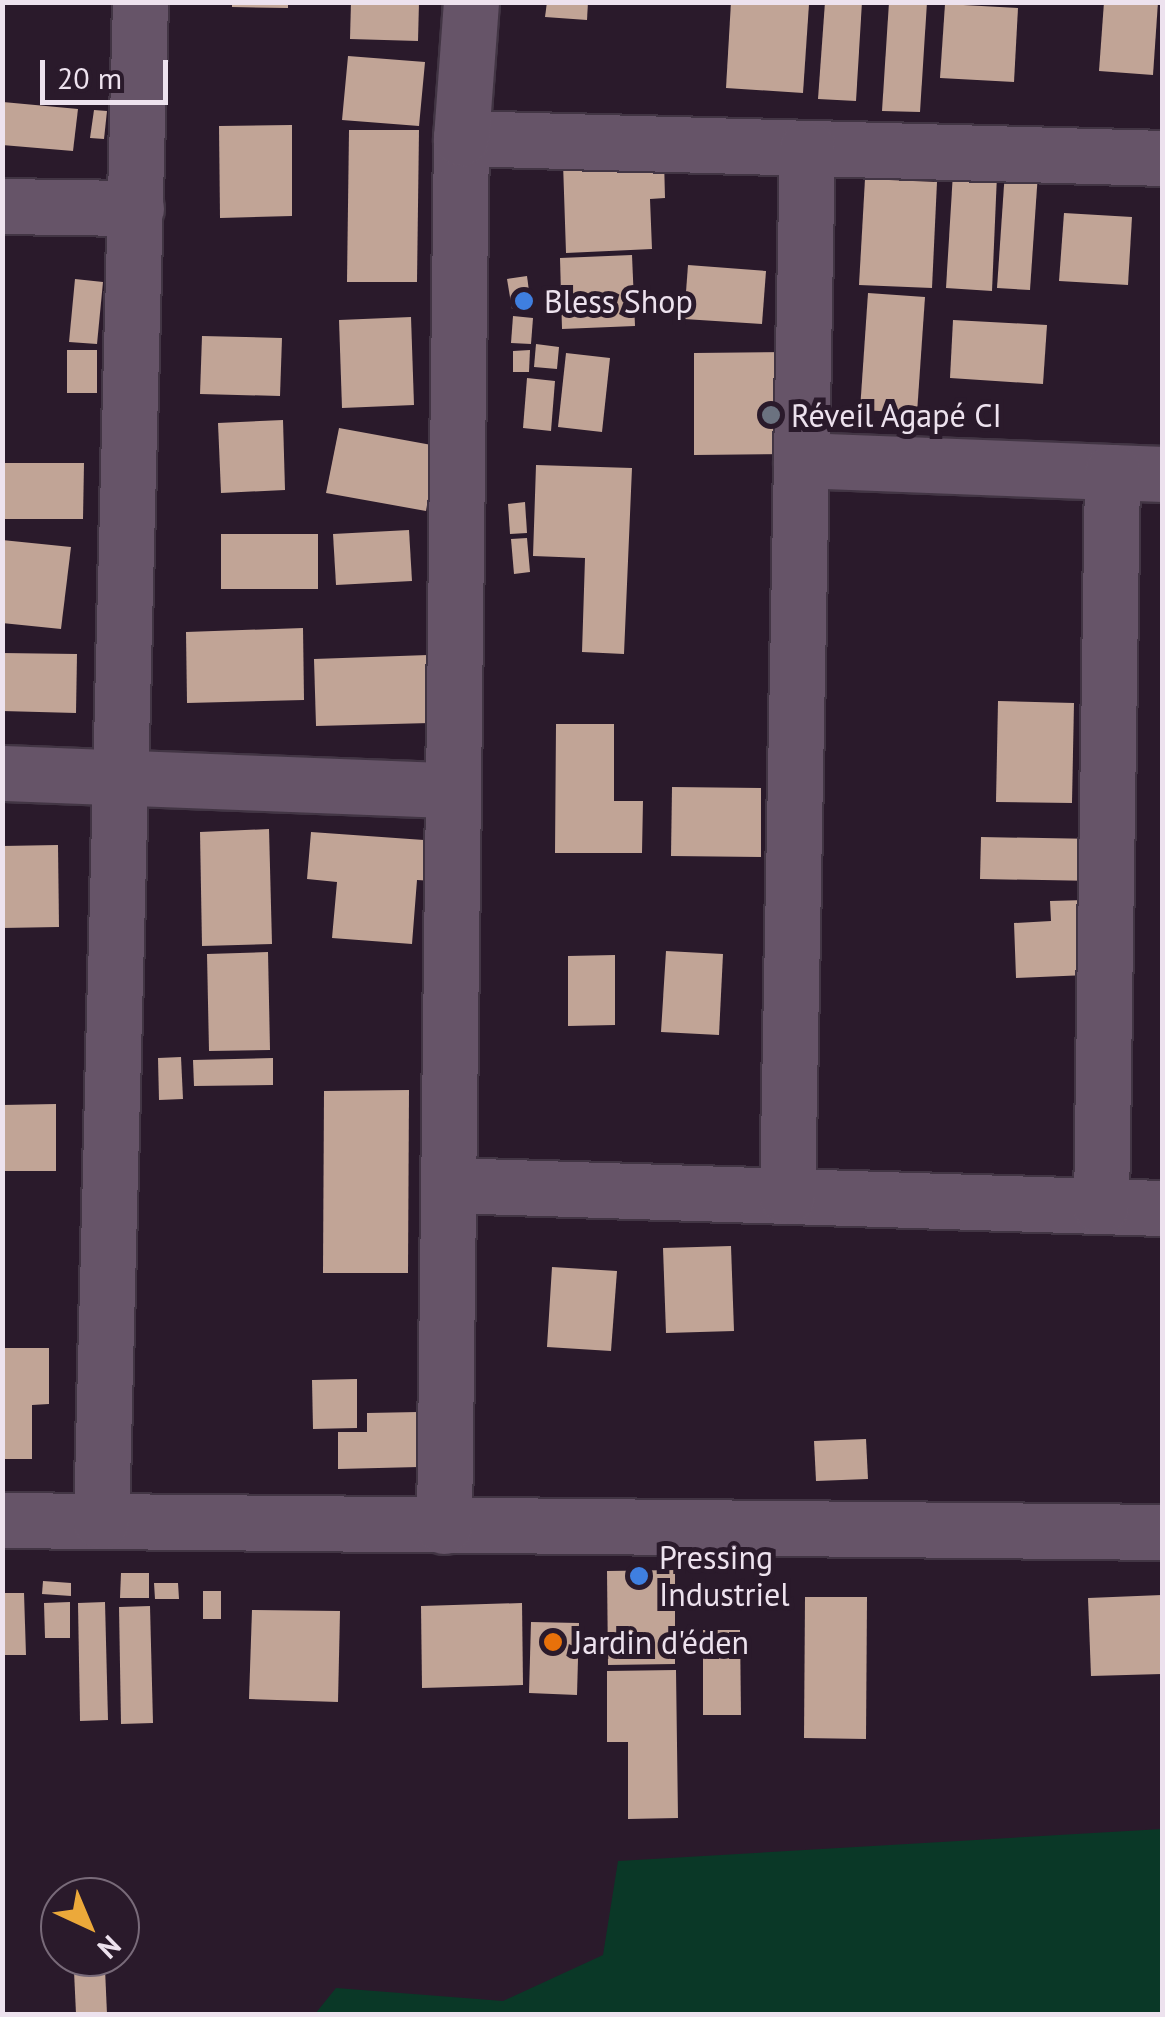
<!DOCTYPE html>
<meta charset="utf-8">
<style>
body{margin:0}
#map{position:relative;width:1165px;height:2017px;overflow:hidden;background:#2a1a2b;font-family:"PT Sans",sans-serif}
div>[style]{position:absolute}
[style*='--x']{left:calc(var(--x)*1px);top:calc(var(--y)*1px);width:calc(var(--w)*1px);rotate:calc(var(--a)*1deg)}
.green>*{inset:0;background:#0a3827}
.building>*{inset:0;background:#c1a496}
.roads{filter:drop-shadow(2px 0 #423544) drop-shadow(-2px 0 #423544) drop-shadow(0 2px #423544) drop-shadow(0 -2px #423544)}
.minor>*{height:55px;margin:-27.5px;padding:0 27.5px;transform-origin:27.5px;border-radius:27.5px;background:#665468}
.dots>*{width:28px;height:28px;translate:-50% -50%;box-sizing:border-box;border:5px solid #2a1a2b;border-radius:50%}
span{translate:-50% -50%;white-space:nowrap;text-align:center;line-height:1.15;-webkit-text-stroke:10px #2a1a2b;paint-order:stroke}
.poi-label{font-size:32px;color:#ede2ee}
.left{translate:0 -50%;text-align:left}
.frame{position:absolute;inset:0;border:5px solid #ede2ee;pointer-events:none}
.north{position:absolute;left:40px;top:1877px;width:100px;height:100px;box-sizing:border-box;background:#2a1a2b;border:2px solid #786a79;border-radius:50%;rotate:136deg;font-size:28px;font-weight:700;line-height:40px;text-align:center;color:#ede2ee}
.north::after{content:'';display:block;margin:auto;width:35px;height:45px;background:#eca93a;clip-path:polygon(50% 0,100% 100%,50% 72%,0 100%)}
.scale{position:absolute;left:40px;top:60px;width:128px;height:45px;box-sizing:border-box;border:5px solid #ede2ee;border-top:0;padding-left:12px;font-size:30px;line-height:35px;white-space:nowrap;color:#ede2ee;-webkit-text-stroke:8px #2a1a2b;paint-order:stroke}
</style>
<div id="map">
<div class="green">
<div style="clip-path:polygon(1162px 1829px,1162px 2014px,315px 2014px,336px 1988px,503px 2001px,603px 1955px,618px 1861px)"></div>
</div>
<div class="building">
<div style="clip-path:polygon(232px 2px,288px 2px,288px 8px,232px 7px)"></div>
<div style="clip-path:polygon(351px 2px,419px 2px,418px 41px,350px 39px)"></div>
<div style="clip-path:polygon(547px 2px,588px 2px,587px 20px,545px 17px)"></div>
<div style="clip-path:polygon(731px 2px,809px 4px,803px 93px,726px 88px)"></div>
<div style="clip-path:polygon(825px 2px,862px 2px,856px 101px,818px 99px)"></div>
<div style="clip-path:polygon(889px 2px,927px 2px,920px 112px,882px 111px)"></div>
<div style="clip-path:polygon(1104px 2px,1158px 2px,1153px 75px,1099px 71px)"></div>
<div style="clip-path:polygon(945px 4px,1018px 8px,1014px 82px,940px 78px)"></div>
<div style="clip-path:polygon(348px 56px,425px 62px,419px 126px,342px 120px)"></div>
<div style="clip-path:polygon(3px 102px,78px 109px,73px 151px,2px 145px)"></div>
<div style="clip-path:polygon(94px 110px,107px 111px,104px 139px,90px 138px)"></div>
<div style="clip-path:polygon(292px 125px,292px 216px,220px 218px,219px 126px)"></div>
<div style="clip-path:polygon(349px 130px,419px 130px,417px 282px,347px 282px)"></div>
<div style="clip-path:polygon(664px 159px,665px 198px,650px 199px,652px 249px,566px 253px,563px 163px)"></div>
<div style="clip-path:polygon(1005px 171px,1038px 173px,1030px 290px,997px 288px)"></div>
<div style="clip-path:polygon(953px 173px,997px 175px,992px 291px,946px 288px)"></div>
<div style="clip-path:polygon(865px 179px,937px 182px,932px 288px,859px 285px)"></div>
<div style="clip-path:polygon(1064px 213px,1132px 217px,1128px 285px,1059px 281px)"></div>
<div style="clip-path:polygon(632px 255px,635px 326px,562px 329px,560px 258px)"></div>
<div style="clip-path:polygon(688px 265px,766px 271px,762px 324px,684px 319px)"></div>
<div style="clip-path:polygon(527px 276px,531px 306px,512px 309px,507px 279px)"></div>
<div style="clip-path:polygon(75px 279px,103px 282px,97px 344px,69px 342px)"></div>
<div style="clip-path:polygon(868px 293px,925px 297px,917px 413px,860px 410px)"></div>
<div style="clip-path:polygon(513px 316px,533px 318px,531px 344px,511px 343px)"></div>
<div style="clip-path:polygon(411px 317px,414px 405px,342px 408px,339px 320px)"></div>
<div style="clip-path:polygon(953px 320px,1047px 325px,1043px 384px,950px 378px)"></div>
<div style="clip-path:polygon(202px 336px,282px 338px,280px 396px,200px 394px)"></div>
<div style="clip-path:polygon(536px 344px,559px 347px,557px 369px,534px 367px)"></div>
<div style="clip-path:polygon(67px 350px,97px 350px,97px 393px,67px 393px)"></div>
<div style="clip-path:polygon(530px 350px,529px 372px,513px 372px,513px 351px)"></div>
<div style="clip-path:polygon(792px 352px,792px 454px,694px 455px,694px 353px)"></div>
<div style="clip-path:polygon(566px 353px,610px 358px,602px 432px,558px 427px)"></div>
<div style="clip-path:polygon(527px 378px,555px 381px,551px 431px,523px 428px)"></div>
<div style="clip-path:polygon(283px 420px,285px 490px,221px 493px,218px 423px)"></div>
<div style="clip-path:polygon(339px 428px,437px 446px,426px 511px,326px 493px)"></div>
<div style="clip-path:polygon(2px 463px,84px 463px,83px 519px,2px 519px)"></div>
<div style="clip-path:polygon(536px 465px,632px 468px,624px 654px,582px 652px,585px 558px,533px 556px)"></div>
<div style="clip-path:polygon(525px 502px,527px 533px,510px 534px,508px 504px)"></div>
<div style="clip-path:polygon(409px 530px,412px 581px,336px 585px,333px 534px)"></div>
<div style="clip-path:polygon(221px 534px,318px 534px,318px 589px,221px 589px)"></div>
<div style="clip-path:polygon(527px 538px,530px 572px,514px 574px,511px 539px)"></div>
<div style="clip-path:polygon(2px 540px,71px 547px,61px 629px,2px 623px)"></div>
<div style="clip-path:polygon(303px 628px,304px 700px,187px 703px,186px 632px)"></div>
<div style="clip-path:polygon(2px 653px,77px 654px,76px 713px,2px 711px)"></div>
<div style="clip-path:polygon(428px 655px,430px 723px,316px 726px,314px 659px)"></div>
<div style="clip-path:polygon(998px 701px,1074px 703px,1072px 803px,996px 802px)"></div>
<div style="clip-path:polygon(556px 724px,614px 724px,614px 801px,643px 801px,642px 853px,555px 853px)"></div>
<div style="clip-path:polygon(672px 787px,761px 788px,761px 857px,671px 856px)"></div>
<div style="clip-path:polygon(269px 829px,272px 944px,202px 946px,200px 832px)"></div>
<div style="clip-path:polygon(311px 832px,438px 841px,434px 881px,417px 880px,412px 944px,332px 938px,337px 882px,307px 879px)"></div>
<div style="clip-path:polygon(981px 837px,1097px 839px,1096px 881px,980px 879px)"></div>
<div style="clip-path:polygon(58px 845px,59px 927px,2px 928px,2px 846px)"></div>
<div style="clip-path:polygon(1085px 900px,1087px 975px,1016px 978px,1014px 923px,1051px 921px,1050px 901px)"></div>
<div style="clip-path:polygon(666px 951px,723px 954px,719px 1035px,661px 1032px)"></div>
<div style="clip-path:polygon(268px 952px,270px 1050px,209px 1051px,207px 954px)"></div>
<div style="clip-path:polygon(615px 955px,615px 1025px,568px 1026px,568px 956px)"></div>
<div style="clip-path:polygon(181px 1057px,183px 1099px,159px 1100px,158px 1058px)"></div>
<div style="clip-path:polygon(273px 1058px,273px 1085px,194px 1086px,193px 1060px)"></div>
<div style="clip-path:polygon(409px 1090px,408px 1273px,323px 1273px,324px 1091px)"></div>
<div style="clip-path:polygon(56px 1104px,56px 1171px,2px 1171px,2px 1105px)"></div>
<div style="clip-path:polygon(731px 1246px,734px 1331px,666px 1333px,663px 1248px)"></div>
<div style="clip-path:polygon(552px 1267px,617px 1271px,611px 1351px,547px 1347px)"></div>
<div style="clip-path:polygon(3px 1348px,49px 1348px,49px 1404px,32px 1405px,32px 1459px,2px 1459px)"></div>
<div style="clip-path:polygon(357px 1379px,357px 1428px,313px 1429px,312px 1380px)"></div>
<div style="clip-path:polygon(418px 1412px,419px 1467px,338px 1469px,338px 1432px,367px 1432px,367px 1413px)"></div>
<div style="clip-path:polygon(866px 1439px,868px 1479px,816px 1481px,814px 1441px)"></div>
<div style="clip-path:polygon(675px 1570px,675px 1664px,608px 1665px,607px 1571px)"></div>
<div style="clip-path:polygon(121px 1573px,149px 1573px,149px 1598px,120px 1598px)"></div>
<div style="clip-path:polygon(43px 1581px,71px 1583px,71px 1596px,42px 1594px)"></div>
<div style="clip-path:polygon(154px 1583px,178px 1583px,179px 1599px,155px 1599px)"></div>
<div style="clip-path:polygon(203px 1591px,221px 1591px,221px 1619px,203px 1619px)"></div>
<div style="clip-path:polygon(2px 1593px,24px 1593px,26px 1655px,2px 1655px)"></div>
<div style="clip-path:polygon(1162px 1595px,1162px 1674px,1091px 1676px,1088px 1598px)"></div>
<div style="clip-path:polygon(805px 1597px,867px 1597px,866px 1739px,804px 1738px)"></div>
<div style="clip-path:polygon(70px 1602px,70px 1638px,45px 1638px,44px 1603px)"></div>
<div style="clip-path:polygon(105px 1602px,108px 1720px,80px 1721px,78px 1603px)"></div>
<div style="clip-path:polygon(522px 1603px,523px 1685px,422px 1688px,421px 1606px)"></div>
<div style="clip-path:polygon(150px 1606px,153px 1723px,121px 1724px,119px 1607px)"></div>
<div style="clip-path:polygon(252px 1610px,340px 1611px,338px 1702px,249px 1699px)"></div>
<div style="clip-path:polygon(531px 1622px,579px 1623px,577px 1695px,529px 1693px)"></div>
<div style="clip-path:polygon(703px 1630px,740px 1630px,741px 1715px,703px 1715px)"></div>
<div style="clip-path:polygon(676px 1670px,678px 1818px,628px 1819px,628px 1742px,607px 1742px,607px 1671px)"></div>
<div style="clip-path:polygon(105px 1969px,107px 2014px,76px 2014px,74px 1971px)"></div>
</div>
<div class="roads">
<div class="minor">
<div style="--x:461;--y:138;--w:701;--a:1.63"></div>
<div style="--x:2;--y:206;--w:134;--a:0.9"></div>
<div style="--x:801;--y:460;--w:361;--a:2.2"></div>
<div style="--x:2;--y:773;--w:451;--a:2.2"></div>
<div style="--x:449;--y:1185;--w:713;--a:1.85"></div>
<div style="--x:787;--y:1196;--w:1048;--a:-88.91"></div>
<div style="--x:1101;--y:1206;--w:734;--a:-89.14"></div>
<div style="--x:2;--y:1520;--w:1160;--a:0.59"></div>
<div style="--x:101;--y:1521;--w:1520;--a:-88.53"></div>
<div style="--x:444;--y:1526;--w:1388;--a:-89.3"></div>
<div style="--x:461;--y:138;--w:136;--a:-85.8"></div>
</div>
</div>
<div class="dots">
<div style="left:524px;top:301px;background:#3f7fe0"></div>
<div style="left:771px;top:415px;background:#6b7280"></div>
<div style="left:639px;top:1576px;background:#3f7fe0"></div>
<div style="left:553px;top:1642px;background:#e8710a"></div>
</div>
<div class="poi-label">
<span class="left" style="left:544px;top:301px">Bless Shop</span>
<span class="left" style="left:791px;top:415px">Réveil Agapé CI</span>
<span class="left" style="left:659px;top:1576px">Pressing<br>Industriel</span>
<span class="left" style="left:573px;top:1642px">Jardin d'éden</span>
</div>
<div class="frame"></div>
<div class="north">N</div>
<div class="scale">20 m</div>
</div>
